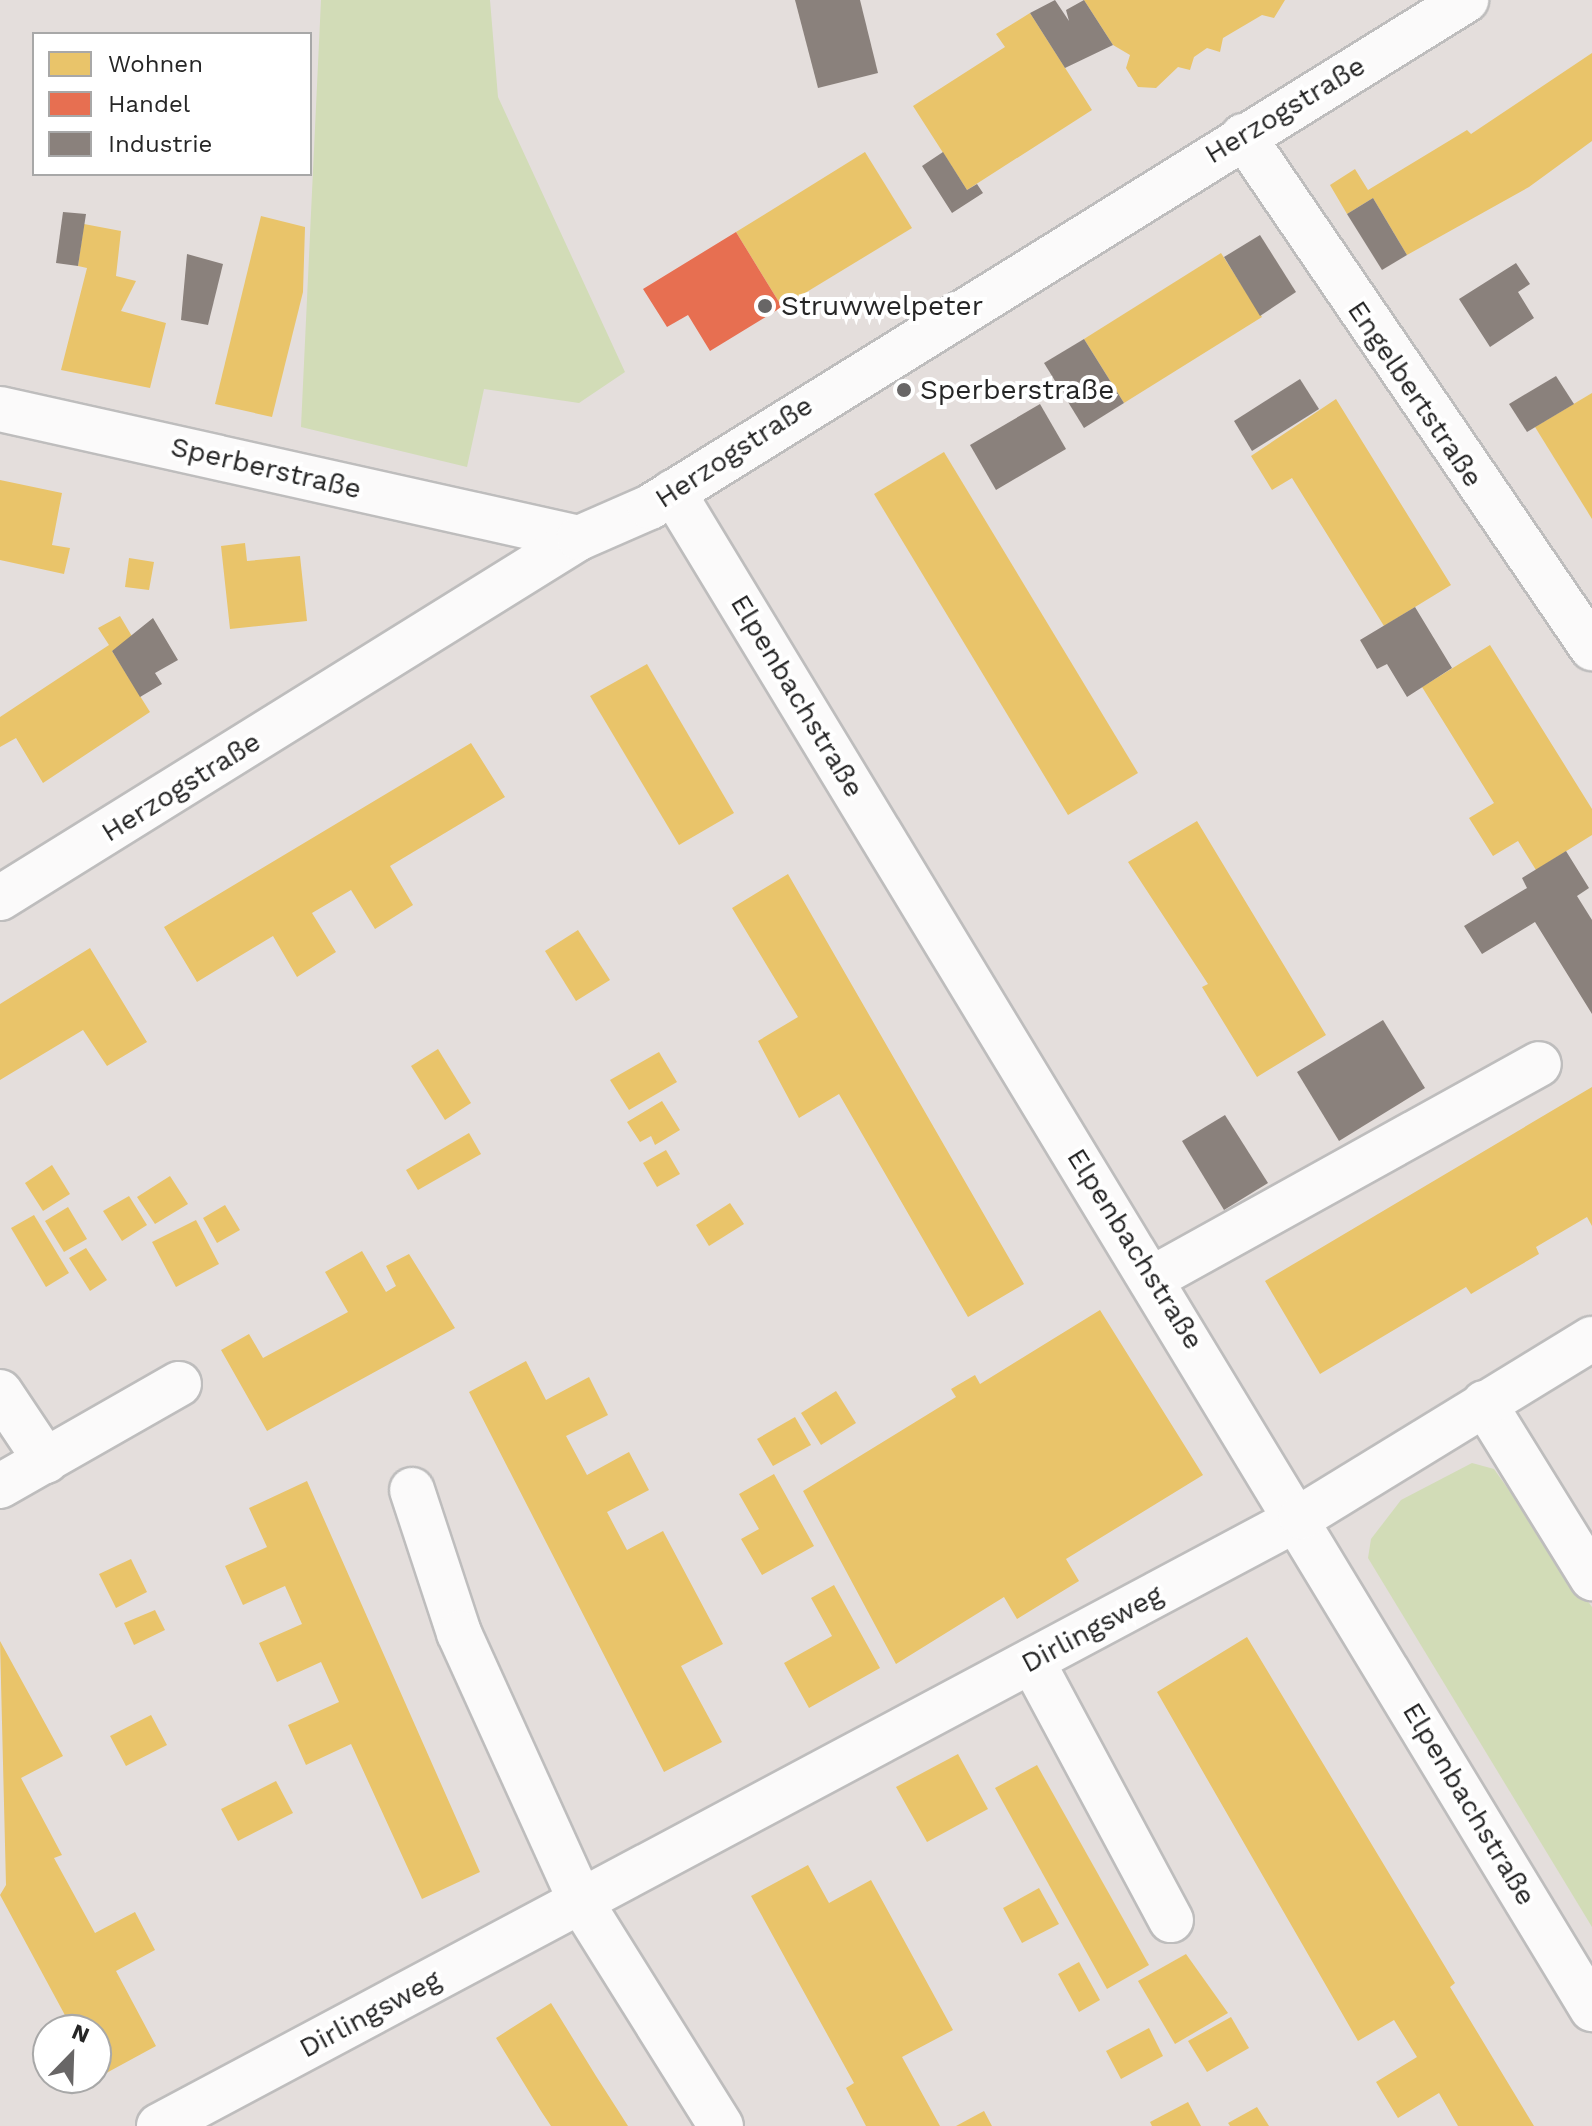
<!DOCTYPE html>
<meta charset="utf-8">
<style>
body{margin:0}
#map{position:relative;width:1592px;height:2126px;overflow:hidden;background:#e4dedc;font-family:"Work Sans",sans-serif}
div>[style]{position:absolute}
[style*='--x']{left:calc(var(--x)*1px);top:calc(var(--y)*1px);width:calc(var(--w)*1px);rotate:calc(var(--a)*1deg)}
.green>*{inset:0;background:#d2dcb7}
.homes>*{inset:0;background:#e9c46a}
.shops>*{inset:0;background:#e76f51}
.industry>*{inset:0;background:#8a817c}
.roads{filter:drop-shadow(2px 0 #bebdbd) drop-shadow(-2px 0 #bebdbd) drop-shadow(0 2px #bebdbd) drop-shadow(0 -2px #bebdbd)}
.minor>*{height:44px;margin:-22px;padding:0 22px;transform-origin:22px;border-radius:22px;background:#fbfafa}
.dots>*{width:22px;height:22px;translate:-50% -50%;box-sizing:border-box;border:4px solid #fff;border-radius:50%}
span{translate:-50% -50%;white-space:nowrap;text-align:center;line-height:1.15;-webkit-text-stroke:8px #fff;paint-order:stroke}
.street-label{font-size:28px;color:#262626}
.poi-label{font-size:28px;color:#262626}
.left{translate:0 -50%;text-align:left}
.legend{position:absolute;left:32px;top:32px;width:280px;height:144px;box-sizing:border-box;background:#fff;border:2px solid #a8a8a8;margin:0;padding:10px 14px;list-style:none;font-size:24px;color:#262626}
.legend li{display:flex;align-items:center;gap:16px;height:40px}
.legend b{width:40px;border:2px solid #a8a8a8}
.north{position:absolute;left:32px;top:2014px;width:80px;height:80px;box-sizing:border-box;background:#fff;border:2px solid #a8a8a8;border-radius:50%;rotate:23deg;font-size:22px;font-weight:700;line-height:32px;text-align:center;color:#262626}
.north::after{content:'';display:block;margin:auto;width:28px;height:36px;background:#686666;clip-path:polygon(50% 0,100% 100%,50% 72%,0 100%)}
</style>
<div id="map">
<div class="green">
<div style="clip-path:polygon(321px 0,490px 0,498px 97px,625px 372px,579px 403px,484px 389px,467px 467px,301px 427px)"></div>
<div style="clip-path:polygon(1472px 1463px,1494px 1469px,1592px 1607px,1592px 1927px,1368px 1558px,1371px 1539px,1401px 1500px)"></div>
</div>
<div class="homes">
<div style="clip-path:polygon(1084px 0,1285px 0,1274px 18px,1262px 15px,1223px 38px,1220px 52px,1207px 48px,1194px 57px,1190px 70px,1178px 67px,1156px 88px,1138px 87px,1126px 68px,1130px 55px,1113px 45px)"></div>
<div style="clip-path:polygon(1030px 13px,1092px 110px,967px 190px,913px 106px,1005px 47px,996px 34px)"></div>
<div style="clip-path:polygon(1592px 53px,1592px 141px,1529px 187px,1407px 255px,1373px 198px,1347px 214px,1330px 185px,1355px 169px,1368px 190px,1467px 130px,1471px 134px)"></div>
<div style="clip-path:polygon(865px 152px,912px 228px,782px 307px,736px 232px)"></div>
<div style="clip-path:polygon(261px 216px,305px 227px,303px 292px,272px 417px,215px 404px)"></div>
<div style="clip-path:polygon(84px 224px,121px 231px,116px 276px,136px 281px,121px 311px,166px 323px,150px 388px,61px 370px,87px 268px,78px 266px)"></div>
<div style="clip-path:polygon(1221px 253px,1262px 317px,1124px 403px,1084px 339px)"></div>
<div style="clip-path:polygon(1592px 393px,1592px 519px,1535px 427px)"></div>
<div style="clip-path:polygon(1336px 399px,1451px 585px,1384px 626px,1292px 478px,1272px 490px,1251px 456px)"></div>
<div style="clip-path:polygon(944px 452px,1138px 773px,1068px 815px,874px 494px)"></div>
<div style="clip-path:polygon(0 480px,62px 493px,52px 545px,70px 548px,64px 574px,0 560px)"></div>
<div style="clip-path:polygon(245px 543px,247px 561px,300px 556px,307px 621px,230px 629px,221px 546px)"></div>
<div style="clip-path:polygon(129px 558px,154px 562px,149px 590px,125px 587px)"></div>
<div style="clip-path:polygon(120px 616px,133px 638px,112px 651px,150px 712px,43px 783px,16px 738px,0 747px,0 717px,109px 645px,98px 628px)"></div>
<div style="clip-path:polygon(1490px 645px,1592px 809px,1592px 835px,1536px 870px,1518px 841px,1493px 856px,1469px 818px,1494px 803px,1422px 687px)"></div>
<div style="clip-path:polygon(647px 664px,734px 813px,679px 845px,590px 696px)"></div>
<div style="clip-path:polygon(471px 743px,505px 797px,390px 866px,413px 905px,375px 929px,351px 890px,312px 913px,336px 952px,297px 977px,273px 936px,197px 982px,164px 927px)"></div>
<div style="clip-path:polygon(1197px 821px,1326px 1035px,1257px 1077px,1202px 987px,1208px 984px,1128px 862px)"></div>
<div style="clip-path:polygon(788px 874px,1024px 1284px,968px 1317px,839px 1094px,799px 1118px,758px 1041px,798px 1017px,732px 908px)"></div>
<div style="clip-path:polygon(578px 930px,610px 980px,576px 1001px,545px 951px)"></div>
<div style="clip-path:polygon(90px 948px,147px 1042px,107px 1066px,83px 1030px,0 1080px,0 1004px)"></div>
<div style="clip-path:polygon(438px 1049px,471px 1103px,445px 1120px,411px 1066px)"></div>
<div style="clip-path:polygon(659px 1052px,677px 1082px,629px 1110px,610px 1080px)"></div>
<div style="clip-path:polygon(1592px 1087px,1592px 1226px,1587px 1217px,1536px 1247px,1539px 1254px,1471px 1294px,1466px 1287px,1320px 1374px,1265px 1281px)"></div>
<div style="clip-path:polygon(662px 1101px,680px 1130px,655px 1145px,651px 1136px,640px 1142px,627px 1122px)"></div>
<div style="clip-path:polygon(469px 1133px,481px 1154px,418px 1190px,406px 1170px)"></div>
<div style="clip-path:polygon(666px 1150px,680px 1174px,657px 1187px,643px 1163px)"></div>
<div style="clip-path:polygon(52px 1165px,70px 1194px,43px 1211px,25px 1183px)"></div>
<div style="clip-path:polygon(170px 1176px,188px 1204px,155px 1224px,137px 1197px)"></div>
<div style="clip-path:polygon(129px 1196px,147px 1225px,122px 1241px,103px 1211px)"></div>
<div style="clip-path:polygon(730px 1203px,744px 1224px,709px 1246px,696px 1225px)"></div>
<div style="clip-path:polygon(225px 1205px,240px 1230px,217px 1243px,203px 1218px)"></div>
<div style="clip-path:polygon(68px 1207px,87px 1239px,64px 1252px,45px 1221px)"></div>
<div style="clip-path:polygon(34px 1215px,69px 1273px,46px 1287px,11px 1228px)"></div>
<div style="clip-path:polygon(196px 1220px,219px 1264px,176px 1287px,152px 1242px)"></div>
<div style="clip-path:polygon(86px 1248px,107px 1280px,90px 1291px,69px 1258px)"></div>
<div style="clip-path:polygon(362px 1251px,386px 1292px,396px 1286px,386px 1266px,409px 1254px,455px 1328px,267px 1431px,221px 1350px,249px 1334px,263px 1358px,348px 1312px,325px 1272px)"></div>
<div style="clip-path:polygon(1100px 1310px,1203px 1475px,1066px 1559px,1079px 1581px,1017px 1619px,1004px 1597px,896px 1664px,803px 1491px,956px 1397px,951px 1389px,975px 1375px,980px 1384px)"></div>
<div style="clip-path:polygon(526px 1361px,546px 1400px,589px 1377px,608px 1415px,566px 1436px,587px 1475px,629px 1452px,649px 1490px,607px 1512px,627px 1550px,663px 1531px,723px 1644px,681px 1666px,722px 1742px,664px 1772px,469px 1392px)"></div>
<div style="clip-path:polygon(836px 1391px,856px 1423px,821px 1445px,801px 1413px)"></div>
<div style="clip-path:polygon(795px 1417px,811px 1445px,773px 1466px,757px 1439px)"></div>
<div style="clip-path:polygon(774px 1474px,814px 1546px,762px 1575px,741px 1539px,759px 1529px,739px 1494px)"></div>
<div style="clip-path:polygon(307px 1481px,480px 1872px,422px 1899px,351px 1744px,306px 1765px,288px 1725px,339px 1702px,321px 1662px,277px 1682px,259px 1643px,302px 1624px,285px 1586px,243px 1605px,225px 1566px,267px 1547px,249px 1508px)"></div>
<div style="clip-path:polygon(131px 1559px,147px 1592px,116px 1608px,99px 1574px)"></div>
<div style="clip-path:polygon(834px 1585px,880px 1668px,809px 1708px,784px 1663px,832px 1636px,811px 1598px)"></div>
<div style="clip-path:polygon(155px 1610px,165px 1630px,134px 1645px,124px 1623px)"></div>
<div style="clip-path:polygon(1247px 1637px,1455px 1983px,1450px 1987px,1534px 2126px,1458px 2126px,1439px 2093px,1398px 2118px,1376px 2082px,1417px 2057px,1394px 2020px,1358px 2041px,1157px 1692px)"></div>
<div style="clip-path:polygon(0 1641px,63px 1756px,21px 1778px,62px 1855px,54px 1858px,95px 1933px,135px 1912px,155px 1950px,116px 1971px,156px 2046px,99px 2077px,96px 2030px,73px 2030px,0 1895px,6px 1885px)"></div>
<div style="clip-path:polygon(151px 1715px,167px 1745px,126px 1766px,110px 1736px)"></div>
<div style="clip-path:polygon(958px 1754px,988px 1809px,927px 1842px,896px 1787px)"></div>
<div style="clip-path:polygon(1037px 1765px,1149px 1965px,1107px 1989px,995px 1788px)"></div>
<div style="clip-path:polygon(276px 1781px,293px 1813px,238px 1841px,221px 1809px)"></div>
<div style="clip-path:polygon(808px 1865px,829px 1903px,871px 1880px,953px 2030px,902px 2057px,940px 2126px,866px 2126px,846px 2088px,854px 2083px,751px 1896px)"></div>
<div style="clip-path:polygon(1039px 1888px,1059px 1924px,1022px 1943px,1003px 1908px)"></div>
<div style="clip-path:polygon(1186px 1954px,1228px 2013px,1175px 2044px,1138px 1981px)"></div>
<div style="clip-path:polygon(1079px 1962px,1100px 2000px,1079px 2012px,1058px 1974px)"></div>
<div style="clip-path:polygon(551px 2003px,596px 2076px,628px 2126px,551px 2126px,541px 2111px,496px 2038px)"></div>
<div style="clip-path:polygon(1231px 2017px,1249px 2048px,1207px 2072px,1188px 2041px)"></div>
<div style="clip-path:polygon(1149px 2028px,1163px 2056px,1121px 2079px,1106px 2051px)"></div>
<div style="clip-path:polygon(1188px 2102px,1201px 2126px,1152px 2126px,1150px 2122px)"></div>
<div style="clip-path:polygon(1257px 2107px,1269px 2126px,1230px 2126px,1228px 2123px)"></div>
<div style="clip-path:polygon(984px 2111px,992px 2126px,956px 2126px)"></div>
</div>
<div class="shops">
<div style="clip-path:polygon(736px 232px,782px 307px,710px 351px,688px 315px,667px 327px,643px 289px)"></div>
</div>
<div class="industry">
<div style="clip-path:polygon(795px 0,860px 0,878px 73px,818px 88px)"></div>
<div style="clip-path:polygon(1055px 0,1069px 21px,1066px 10px,1084px 0,1113px 45px,1065px 68px,1030px 13px)"></div>
<div style="clip-path:polygon(943px 152px,967px 190px,977px 184px,983px 193px,952px 213px,922px 166px)"></div>
<div style="clip-path:polygon(1373px 198px,1407px 255px,1382px 270px,1347px 214px)"></div>
<div style="clip-path:polygon(63px 212px,86px 214px,78px 266px,56px 263px)"></div>
<div style="clip-path:polygon(1260px 235px,1296px 292px,1260px 316px,1224px 257px)"></div>
<div style="clip-path:polygon(187px 254px,223px 264px,208px 325px,181px 320px)"></div>
<div style="clip-path:polygon(1516px 263px,1530px 284px,1518px 292px,1534px 318px,1490px 347px,1459px 299px)"></div>
<div style="clip-path:polygon(1084px 339px,1124px 403px,1084px 428px,1044px 363px)"></div>
<div style="clip-path:polygon(1556px 376px,1574px 404px,1527px 432px,1509px 404px)"></div>
<div style="clip-path:polygon(1300px 379px,1319px 409px,1252px 451px,1234px 421px)"></div>
<div style="clip-path:polygon(1040px 404px,1066px 449px,996px 490px,970px 445px)"></div>
<div style="clip-path:polygon(1415px 607px,1452px 668px,1407px 697px,1387px 664px,1377px 669px,1360px 640px)"></div>
<div style="clip-path:polygon(153px 618px,178px 660px,155px 673px,162px 684px,140px 697px,112px 651px)"></div>
<div style="clip-path:polygon(1566px 851px,1589px 888px,1577px 896px,1592px 920px,1592px 1014px,1535px 922px,1482px 954px,1464px 926px,1527px 888px,1522px 878px)"></div>
<div style="clip-path:polygon(1383px 1020px,1425px 1088px,1339px 1141px,1297px 1072px)"></div>
<div style="clip-path:polygon(1225px 1115px,1268px 1183px,1224px 1210px,1182px 1141px)"></div>
</div>
<div class="roads">
<div class="minor">
<div style="--x:1243;--y:136;--w:620;--a:55.72"></div>
<div style="--x:0;--y:409;--w:593;--a:12.56"></div>
<div style="--x:673;--y:492;--w:1774;--a:58.79"></div>
<div style="--x:0;--y:898;--w:682;--a:-31.87"></div>
<div style="--x:579;--y:538;--w:77;--a:-23.6"></div>
<div style="--x:650;--y:507;--w:961;--a:-31.85"></div>
<div style="--x:1153;--y:1278;--w:441;--a:-29"></div>
<div style="--x:0;--y:1392;--w:83;--a:56.3"></div>
<div style="--x:1484;--y:1403;--w:206;--a:58.3"></div>
<div style="--x:0;--y:1486;--w:206;--a:-29.7"></div>
<div style="--x:412;--y:1490;--w:151;--a:71.8"></div>
<div style="--x:459;--y:1633;--w:295;--a:65.6"></div>
<div style="--x:581;--y:1902;--w:264;--a:58"></div>
<div style="--x:1032;--y:1661;--w:294;--a:61.8"></div>
<div style="--x:159;--y:2126;--w:1294;--a:-28.07"></div>
<div style="--x:1301;--y:1517;--w:341;--a:-31.5"></div>
</div>
</div>
<div class="dots">
<div style="left:765px;top:306px;background:#686666"></div>
<div style="left:904px;top:390px;background:#686666"></div>
</div>
<div class="street-label">
<span style="left:1285px;top:110px;rotate:-31deg">Herzogstraße</span>
<span style="left:1415px;top:394px;rotate:56deg">Engelbertstraße</span>
<span style="left:734px;top:452px;rotate:-33deg">Herzogstraße</span>
<span style="left:266px;top:468px;rotate:13deg">Sperberstraße</span>
<span style="left:797px;top:696px;rotate:59deg">Elpenbachstraße</span>
<span style="left:181px;top:787px;rotate:-32deg">Herzogstraße</span>
<span style="left:1135px;top:1249px;rotate:58deg">Elpenbachstraße</span>
<span style="left:1092px;top:1629px;rotate:-28deg">Dirlingsweg</span>
<span style="left:1469px;top:1804px;rotate:59deg">Elpenbachstraße</span>
<span style="left:370px;top:2014px;rotate:-28deg">Dirlingsweg</span>
</div>
<div class="poi-label">
<span class="left" style="left:781px;top:306px">Struwwelpeter</span>
<span class="left" style="left:920px;top:390px">Sperberstraße</span>
</div>
<ul class="legend">
<li><b style="height:22px;background:#e9c46a"></b>Wohnen</li>
<li><b style="height:22px;background:#e76f51"></b>Handel</li>
<li><b style="height:22px;background:#8a817c"></b>Industrie</li>
</ul>
<div class="north">N</div>
</div>
